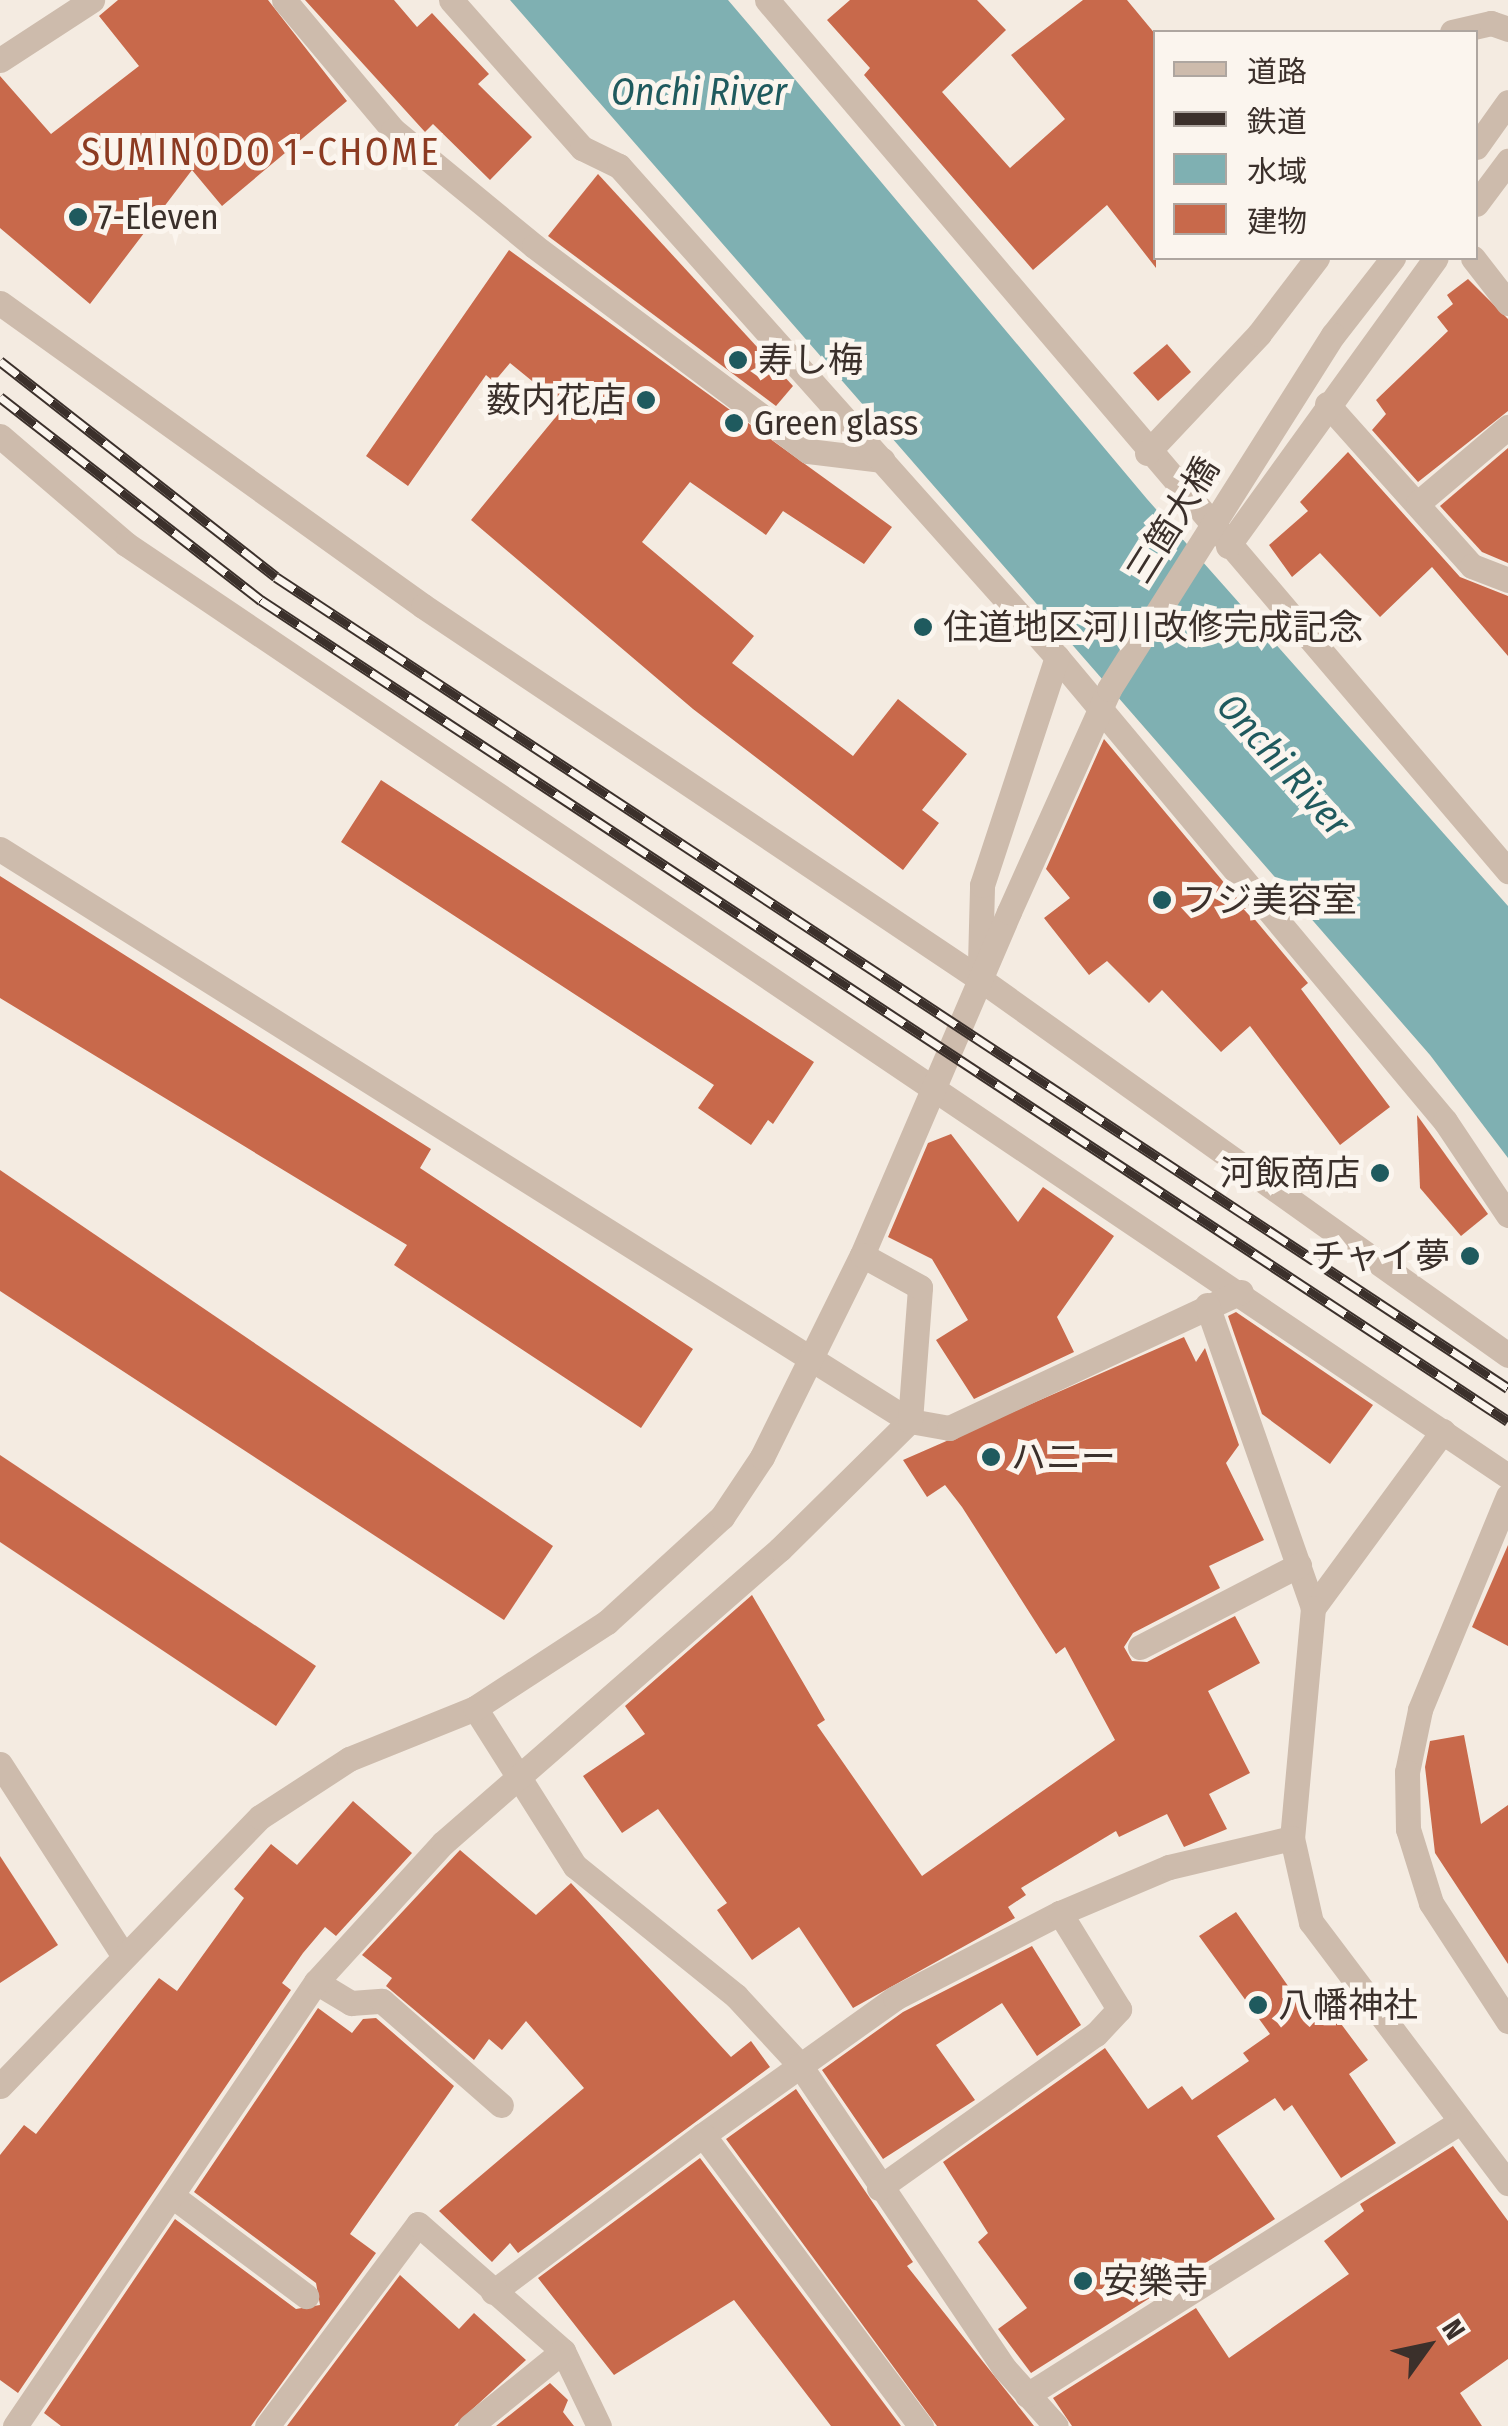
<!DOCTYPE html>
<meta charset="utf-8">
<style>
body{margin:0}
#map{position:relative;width:1508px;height:2426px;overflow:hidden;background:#f4ebe1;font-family:"Fira Sans Condensed","Noto Sans JP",sans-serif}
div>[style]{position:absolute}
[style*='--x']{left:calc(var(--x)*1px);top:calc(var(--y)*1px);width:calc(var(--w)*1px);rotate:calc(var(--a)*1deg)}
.water>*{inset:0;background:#7fb0b2}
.building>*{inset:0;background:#c8694b}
.minor>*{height:25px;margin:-12.5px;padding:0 12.5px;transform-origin:12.5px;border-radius:12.5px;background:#cdbbac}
.rail>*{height:11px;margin-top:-5.5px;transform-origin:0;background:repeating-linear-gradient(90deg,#fbf5ee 0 22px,#3b302b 0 44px);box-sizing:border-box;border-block:2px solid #3b302b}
.minor-bridge>*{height:25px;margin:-12.5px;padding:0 12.5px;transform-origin:12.5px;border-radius:12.5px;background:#cdbbac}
.dots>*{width:28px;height:28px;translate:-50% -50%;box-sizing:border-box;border:5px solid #fbf5ee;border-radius:50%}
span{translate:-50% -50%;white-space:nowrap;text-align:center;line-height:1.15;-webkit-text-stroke:10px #fbf5ee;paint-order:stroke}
.poi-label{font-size:35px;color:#3b302b}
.left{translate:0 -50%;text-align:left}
.right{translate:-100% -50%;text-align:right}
.street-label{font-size:35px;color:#3b302b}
.water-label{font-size:38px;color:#1f5a5e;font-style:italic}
.neighbourhood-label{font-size:38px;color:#8c3b22;letter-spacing:2.5px}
.legend{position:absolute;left:1153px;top:30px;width:325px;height:230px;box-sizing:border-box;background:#fbf5ee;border:2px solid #aea6a0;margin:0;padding:12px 18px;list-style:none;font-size:30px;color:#3b302b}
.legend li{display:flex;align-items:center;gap:20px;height:50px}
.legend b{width:50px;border:2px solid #aea6a0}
.north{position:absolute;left:1378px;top:2296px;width:100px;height:100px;-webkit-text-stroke:8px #fbf5ee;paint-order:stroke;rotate:57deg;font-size:28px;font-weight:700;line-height:40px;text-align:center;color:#3b302b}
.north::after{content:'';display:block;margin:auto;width:35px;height:45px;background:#3b302b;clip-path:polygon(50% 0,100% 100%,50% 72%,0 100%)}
</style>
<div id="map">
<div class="water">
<div style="clip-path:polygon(510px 0,728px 0,757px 34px,1147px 499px,1508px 906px,1508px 1158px,1430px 1055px)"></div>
</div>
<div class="building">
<div style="clip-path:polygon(118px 0,268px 0,347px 101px,222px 206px,192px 170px,90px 304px,0 228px,0 76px,51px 134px,139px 66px,99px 16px)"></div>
<div style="clip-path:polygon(305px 0,394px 0,417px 27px,432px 13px,489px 74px,478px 84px,532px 137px,490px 180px,433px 124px,425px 132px)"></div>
<div style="clip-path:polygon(850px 0,977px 0,1006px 30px,942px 92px,1010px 168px,1065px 119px,1011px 55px,1083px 0,1127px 0,1156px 35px,1156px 268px,1107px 205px,1033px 270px,864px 75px,870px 68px,827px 20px)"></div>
<div style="clip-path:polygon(598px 174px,793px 386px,776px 406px,548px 236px)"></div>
<div style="clip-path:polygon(509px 250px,892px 527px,864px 564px,783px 511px,766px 535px,690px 482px,642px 542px,754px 636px,732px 663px,853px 756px,898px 699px,967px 754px,922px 810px,939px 823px,903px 870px,693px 709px,471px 520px,564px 407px,510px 363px,494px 382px,486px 375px,408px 486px,366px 456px)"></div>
<div style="clip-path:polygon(1468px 279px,1508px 319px,1508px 411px,1418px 482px,1372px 430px,1386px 414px,1376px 400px,1448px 331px,1437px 317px,1453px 304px,1447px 295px)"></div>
<div style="clip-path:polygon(1167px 344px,1191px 372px,1158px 401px,1133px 373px)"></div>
<div style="clip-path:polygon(1508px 448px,1508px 563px,1482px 552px,1440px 506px)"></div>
<div style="clip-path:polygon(1348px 452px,1460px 577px,1508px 596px,1508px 656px,1432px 567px,1380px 617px,1320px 553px,1292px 577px,1269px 545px,1308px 511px,1300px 502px)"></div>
<div style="clip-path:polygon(1104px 739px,1308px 983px,1301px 989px,1390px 1107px,1340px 1145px,1250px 1026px,1221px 1052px,1162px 990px,1149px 1003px,1107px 961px,1089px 975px,1044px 918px,1070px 898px,1046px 869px)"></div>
<div style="clip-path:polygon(381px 780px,814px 1062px,773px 1124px,768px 1120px,751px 1145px,698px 1108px,714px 1085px,341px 842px)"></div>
<div style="clip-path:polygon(0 876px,431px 1149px,420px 1168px,693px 1349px,641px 1428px,394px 1265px,407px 1245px,0 998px)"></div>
<div style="clip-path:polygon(1417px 1115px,1488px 1214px,1461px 1236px,1420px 1188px)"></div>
<div style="clip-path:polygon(951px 1134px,1018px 1222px,1043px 1187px,1114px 1236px,1057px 1317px,1074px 1352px,974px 1399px,936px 1340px,968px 1320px,932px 1259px,888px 1237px,928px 1143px)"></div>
<div style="clip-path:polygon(0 1170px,553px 1546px,504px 1620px,0 1291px)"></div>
<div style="clip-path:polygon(1236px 1312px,1373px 1405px,1330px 1464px,1262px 1414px,1228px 1316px)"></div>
<div style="clip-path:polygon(1184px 1337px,1196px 1362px,1205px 1348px,1239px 1445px,1226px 1463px,1264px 1540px,1209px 1566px,1220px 1588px,1133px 1633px,1124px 1647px,1132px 1661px,1147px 1662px,1235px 1616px,1260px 1663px,1208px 1691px,1250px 1773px,1209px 1794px,1227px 1829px,1184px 1847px,1167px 1814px,1119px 1837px,1116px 1831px,1021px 1888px,1026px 1895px,1008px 1907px,1015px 1918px,853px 2008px,799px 1927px,752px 1960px,717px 1910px,727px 1903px,658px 1809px,622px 1833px,583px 1776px,645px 1734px,625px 1706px,752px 1595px,825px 1720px,817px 1725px,922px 1876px,1115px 1740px,1065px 1647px,1056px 1654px,962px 1507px,945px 1485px,927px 1497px,903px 1460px)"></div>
<div style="clip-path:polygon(0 1455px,316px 1666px,276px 1726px,0 1542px)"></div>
<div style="clip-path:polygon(1508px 1545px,1508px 1646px,1472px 1627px)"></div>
<div style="clip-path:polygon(1464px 1735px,1481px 1824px,1508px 1805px,1508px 1964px,1435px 1853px,1425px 1767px,1430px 1741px)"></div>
<div style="clip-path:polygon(353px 1801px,412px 1853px,336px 1936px,325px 1927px,303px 1953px,282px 1983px,291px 1990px,18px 2393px,0 2380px,0 2155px,24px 2125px,36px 2134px,159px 1978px,177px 1991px,244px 1898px,234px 1889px,271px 1844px,297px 1865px)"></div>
<div style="clip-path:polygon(460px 1850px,536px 1915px,571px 1883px,731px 2057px,751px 2041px,770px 2067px,518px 2253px,510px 2243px,492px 2262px,439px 2211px,584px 2088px,526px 2021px,502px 2050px,489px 2039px,474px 2060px,386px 1986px,392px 1978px,362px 1955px)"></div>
<div style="clip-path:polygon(0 1856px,58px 1945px,0 1983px)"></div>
<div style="clip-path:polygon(1236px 1912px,1307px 2013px,1324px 2001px,1368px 2060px,1349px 2074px,1396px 2143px,1341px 2178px,1292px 2105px,1284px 2111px,1275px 2098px,1217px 2136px,1275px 2219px,1031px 2373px,998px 2329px,1027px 2308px,978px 2242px,988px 2233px,943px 2162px,1105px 2048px,1148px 2109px,1182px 2086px,1192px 2100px,1249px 2061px,1243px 2053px,1270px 2034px,1199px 1936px)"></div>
<div style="clip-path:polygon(1032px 1946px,1081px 2025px,1037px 2056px,1002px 2003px,936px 2045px,975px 2100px,883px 2159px,822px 2070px,903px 2012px)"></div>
<div style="clip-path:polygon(318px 2008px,352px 2033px,363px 2019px,376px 2018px,454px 2086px,350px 2234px,376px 2253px,251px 2426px,61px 2426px,44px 2413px,175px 2219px,296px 2309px,320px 2305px,316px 2283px,194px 2192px)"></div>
<div style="clip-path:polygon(796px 2089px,913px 2262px,907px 2266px,1034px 2426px,937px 2426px,726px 2139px)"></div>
<div style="clip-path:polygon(1453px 2146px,1508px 2221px,1508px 2359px,1460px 2393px,1482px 2426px,1072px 2426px,1053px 2398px,1196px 2308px,1229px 2358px,1349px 2274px,1324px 2241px,1364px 2211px,1360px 2204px)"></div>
<div style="clip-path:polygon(700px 2158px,901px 2426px,831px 2426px,734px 2300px,614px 2375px,538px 2278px)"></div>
<div style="clip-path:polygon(400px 2275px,459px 2329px,474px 2313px,526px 2360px,454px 2426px,287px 2426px)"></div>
<div style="clip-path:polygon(550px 2383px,568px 2400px,563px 2412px,574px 2426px,496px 2426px)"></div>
</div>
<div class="minor">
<div style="--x:284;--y:0;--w:170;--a:50"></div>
<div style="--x:393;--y:130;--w:183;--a:39.4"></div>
<div style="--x:534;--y:246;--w:342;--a:36.8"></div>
<div style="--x:808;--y:451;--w:75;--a:6.9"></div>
<div style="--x:451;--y:0;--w:198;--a:48.5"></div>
<div style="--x:582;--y:148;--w:41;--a:25.9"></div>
<div style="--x:619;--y:166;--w:658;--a:48.27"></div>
<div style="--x:1057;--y:657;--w:605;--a:50.1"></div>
<div style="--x:1445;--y:1121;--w:113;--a:56.2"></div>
<div style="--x:767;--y:0;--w:1144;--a:49.61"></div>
<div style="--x:1452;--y:32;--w:40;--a:-13"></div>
<div style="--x:1491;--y:23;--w:18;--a:19"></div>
<div style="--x:0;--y:60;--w:110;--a:-33.1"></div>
<div style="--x:1476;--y:147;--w:55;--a:-54.6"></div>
<div style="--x:1476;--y:204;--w:54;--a:-53.3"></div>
<div style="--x:1473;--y:258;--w:57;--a:52.1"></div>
<div style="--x:0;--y:303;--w:520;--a:35.61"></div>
<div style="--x:423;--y:606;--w:670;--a:33.81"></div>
<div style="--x:980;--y:979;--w:648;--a:35.46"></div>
<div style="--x:1333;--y:335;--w:98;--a:-52.1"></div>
<div style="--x:1327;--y:404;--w:217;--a:48.2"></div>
<div style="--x:1472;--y:566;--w:39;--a:21"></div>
<div style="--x:0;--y:436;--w:166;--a:40.6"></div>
<div style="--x:126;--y:544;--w:1667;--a:34"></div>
<div style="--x:1147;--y:453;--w:163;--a:-46.7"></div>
<div style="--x:1259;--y:334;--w:96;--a:-52.7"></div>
<div style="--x:1418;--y:503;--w:118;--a:-40.2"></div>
<div style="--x:1228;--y:546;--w:355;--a:-54.2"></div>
<div style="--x:0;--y:849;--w:1075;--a:32.15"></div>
<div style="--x:910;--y:1421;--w:40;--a:10"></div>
<div style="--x:949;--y:1428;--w:322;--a:-25"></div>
<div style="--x:980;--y:964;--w:79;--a:-88.5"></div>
<div style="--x:982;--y:885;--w:240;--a:-71.8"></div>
<div style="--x:1207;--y:1305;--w:321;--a:70.7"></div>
<div style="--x:1443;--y:1431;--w:220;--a:126.3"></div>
<div style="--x:1313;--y:1608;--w:231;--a:95.2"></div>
<div style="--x:1292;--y:1838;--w:86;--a:77.3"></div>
<div style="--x:1311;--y:1922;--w:327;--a:53"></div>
<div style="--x:1508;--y:1496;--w:231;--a:112.4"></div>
<div style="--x:1420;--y:1710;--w:63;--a:101.8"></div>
<div style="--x:1407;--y:1772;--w:57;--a:89"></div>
<div style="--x:1408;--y:1829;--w:77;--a:72.7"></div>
<div style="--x:1431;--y:1903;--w:141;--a:56.9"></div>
<div style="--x:1140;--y:1647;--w:179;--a:-27.3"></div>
<div style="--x:475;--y:1708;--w:187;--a:57.7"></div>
<div style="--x:575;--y:1866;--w:207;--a:38.9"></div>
<div style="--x:736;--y:1996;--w:93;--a:47.2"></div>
<div style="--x:799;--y:2064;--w:368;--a:56"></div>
<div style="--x:1005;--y:2369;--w:76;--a:48.2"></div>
<div style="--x:0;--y:1764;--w:227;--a:57.2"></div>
<div style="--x:316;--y:1982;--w:41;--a:31"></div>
<div style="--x:351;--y:2003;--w:31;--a:-4"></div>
<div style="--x:382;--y:2001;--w:158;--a:41.2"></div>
<div style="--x:0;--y:2086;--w:374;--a:-46"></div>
<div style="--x:260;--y:1817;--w:106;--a:-33.1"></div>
<div style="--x:349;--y:1759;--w:136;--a:-22"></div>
<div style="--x:475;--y:1708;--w:158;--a:-33.1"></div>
<div style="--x:607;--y:1622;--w:156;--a:-42.4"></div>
<div style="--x:722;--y:1517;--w:72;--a:-56.3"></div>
<div style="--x:762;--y:1457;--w:225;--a:-63.7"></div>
<div style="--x:862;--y:1255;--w:373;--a:-66.8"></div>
<div style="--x:703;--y:2135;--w:236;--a:-35.5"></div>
<div style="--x:895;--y:1998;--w:186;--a:-27.3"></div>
<div style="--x:1060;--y:1913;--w:118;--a:-22.9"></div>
<div style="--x:1169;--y:1867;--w:126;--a:-13.3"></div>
<div style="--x:879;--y:2188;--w:266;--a:-35.4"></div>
<div style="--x:1096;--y:2034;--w:34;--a:-47"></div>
<div style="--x:1119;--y:2009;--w:113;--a:-121.6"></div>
<div style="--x:175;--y:2198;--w:164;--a:36.8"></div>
<div style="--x:493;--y:2292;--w:262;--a:-36.8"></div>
<div style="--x:703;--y:2135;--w:364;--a:53.2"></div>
<div style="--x:1027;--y:2395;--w:512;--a:-32.23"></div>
<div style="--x:15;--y:2426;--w:536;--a:-55.87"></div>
<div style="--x:316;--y:1982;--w:188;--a:-47.6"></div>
<div style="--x:443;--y:1843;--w:447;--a:-41.1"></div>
<div style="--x:780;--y:1549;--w:182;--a:-44.6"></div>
<div style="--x:910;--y:1421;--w:134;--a:-85.7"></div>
<div style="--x:920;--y:1287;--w:66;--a:-151.1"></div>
<div style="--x:267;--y:2426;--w:252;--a:-53.2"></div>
<div style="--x:418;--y:2224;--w:193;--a:41.2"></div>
<div style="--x:563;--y:2351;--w:83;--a:64.4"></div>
<div style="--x:470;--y:2426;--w:119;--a:-38.9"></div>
</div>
<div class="rail">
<div style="--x:0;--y:361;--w:350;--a:38"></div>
<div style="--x:276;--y:577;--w:1475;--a:33.36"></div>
<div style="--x:0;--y:397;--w:331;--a:37.9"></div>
<div style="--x:261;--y:600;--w:1493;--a:33.36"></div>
</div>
<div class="minor-bridge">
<div style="--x:1009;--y:912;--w:244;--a:-65.8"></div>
<div style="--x:1109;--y:689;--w:419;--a:-57.7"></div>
</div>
<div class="dots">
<div style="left:78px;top:217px;background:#1f5a5e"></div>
<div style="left:738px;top:360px;background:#1f5a5e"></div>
<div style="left:646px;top:400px;background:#1f5a5e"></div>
<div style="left:734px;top:423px;background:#1f5a5e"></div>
<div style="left:923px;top:627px;background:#1f5a5e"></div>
<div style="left:1162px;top:900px;background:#1f5a5e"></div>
<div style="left:1380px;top:1173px;background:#1f5a5e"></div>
<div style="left:1470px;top:1256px;background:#1f5a5e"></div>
<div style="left:991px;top:1457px;background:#1f5a5e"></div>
<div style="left:1258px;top:2005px;background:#1f5a5e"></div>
<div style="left:1083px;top:2281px;background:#1f5a5e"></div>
</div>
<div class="poi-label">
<span class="left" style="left:98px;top:217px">7-Eleven</span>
<span class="left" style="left:758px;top:360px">寿し梅</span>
<span class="right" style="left:626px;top:400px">薮内花店</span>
<span class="left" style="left:754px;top:423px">Green glass</span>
<span class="left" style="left:943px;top:627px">住道地区河川改修完成記念</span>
<span class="left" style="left:1182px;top:900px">フジ美容室</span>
<span class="right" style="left:1360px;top:1173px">河飯商店</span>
<span class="right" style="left:1450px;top:1256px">チャイ夢</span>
<span class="left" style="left:1011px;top:1457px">ハニー</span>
<span class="left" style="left:1278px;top:2005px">八幡神社</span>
<span class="left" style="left:1103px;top:2281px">安樂寺</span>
</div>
<div class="street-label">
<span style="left:1173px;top:520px;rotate:-58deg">三箇大橋</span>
</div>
<div class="water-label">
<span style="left:699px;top:93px">Onchi River</span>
<span style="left:1283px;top:765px;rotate:48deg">Onchi River</span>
</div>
<div class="neighbourhood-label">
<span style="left:261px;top:153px">SUMINODO 1-CHOME</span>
</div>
<ul class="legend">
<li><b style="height:12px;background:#cdbbac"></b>道路</li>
<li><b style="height:12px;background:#3b302b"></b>鉄道</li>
<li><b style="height:28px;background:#7fb0b2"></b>水域</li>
<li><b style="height:28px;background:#c8694b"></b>建物</li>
</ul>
<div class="north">N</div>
</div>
